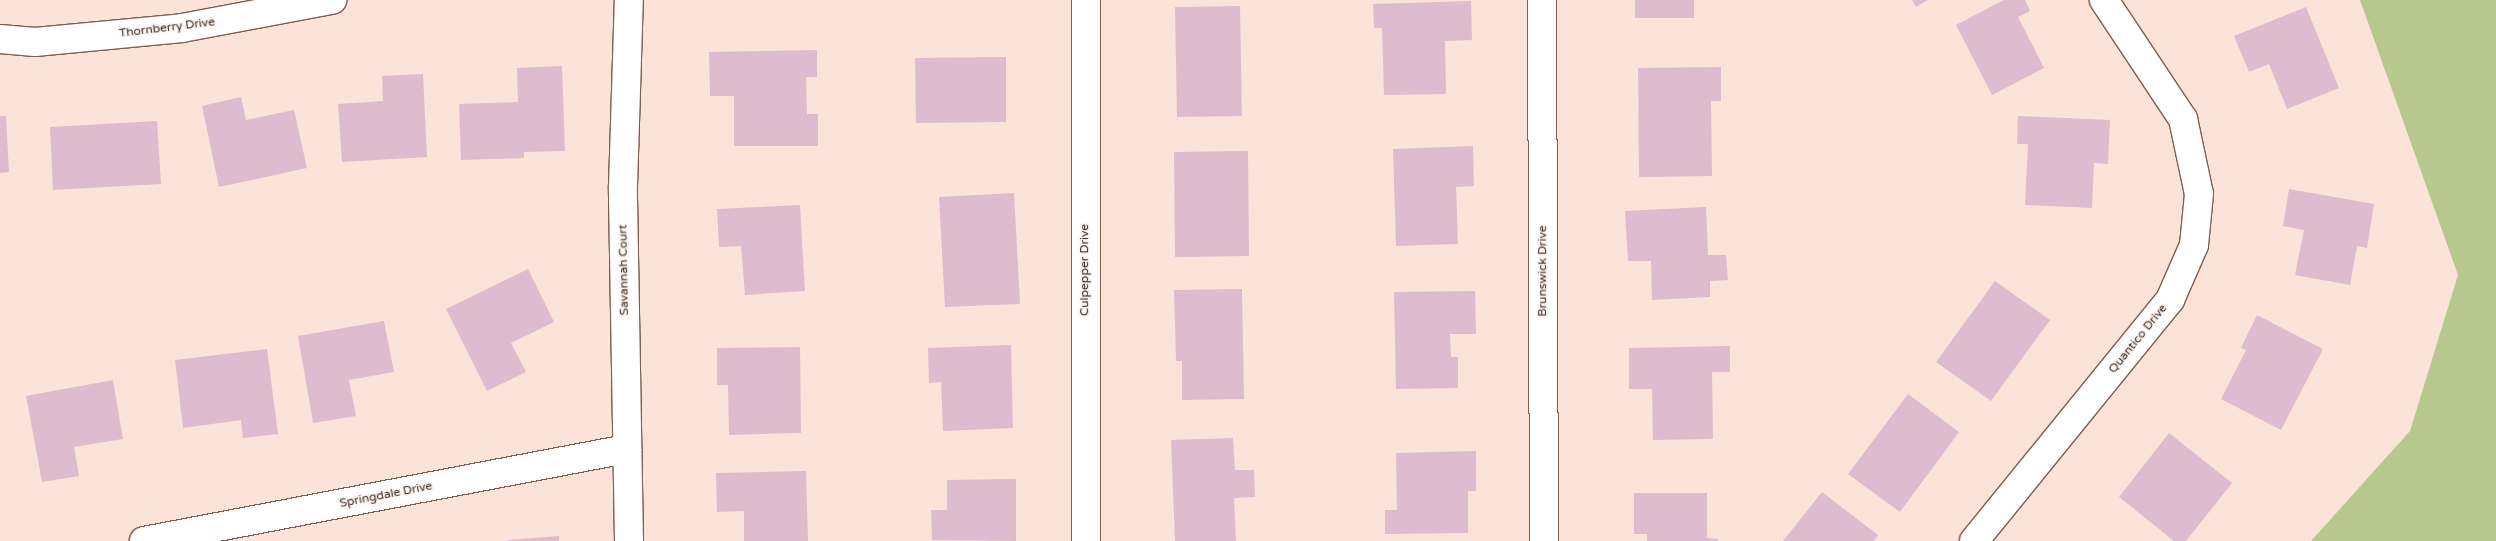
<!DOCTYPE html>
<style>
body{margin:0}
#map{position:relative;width:2496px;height:541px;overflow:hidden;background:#fbe3d9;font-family:"Varela Round",sans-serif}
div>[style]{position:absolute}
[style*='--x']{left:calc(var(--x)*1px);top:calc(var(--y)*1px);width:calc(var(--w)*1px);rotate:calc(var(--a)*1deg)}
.green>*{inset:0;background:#b7c88f}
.building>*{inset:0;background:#dfbbcf}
.roads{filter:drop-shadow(1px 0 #7f5e50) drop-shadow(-1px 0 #7f5e50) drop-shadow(0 1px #7f5e50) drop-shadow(0 -1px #7f5e50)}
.street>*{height:28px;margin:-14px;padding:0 14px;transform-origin:14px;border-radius:14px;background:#fff}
span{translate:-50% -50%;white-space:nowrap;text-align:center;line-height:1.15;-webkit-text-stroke:4px #fcf4f1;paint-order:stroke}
.street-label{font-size:12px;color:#3a2c25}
</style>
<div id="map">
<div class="green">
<div style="clip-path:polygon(2360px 0,2496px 0,2496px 541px,2311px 541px,2410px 431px,2458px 275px)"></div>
</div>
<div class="building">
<div style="clip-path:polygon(1635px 0,1694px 0,1694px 18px,1635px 18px)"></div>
<div style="clip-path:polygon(1912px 0,1928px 0,1916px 7px)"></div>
<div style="clip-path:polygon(2004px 0,2025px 0,2030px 11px,2018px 17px,2044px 68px,1992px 95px,1956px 25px)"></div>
<div style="clip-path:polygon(1471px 1px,1472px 40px,1445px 41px,1446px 94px,1384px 95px,1382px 28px,1374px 28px,1373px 4px)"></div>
<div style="clip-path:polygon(1240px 6px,1242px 116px,1177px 117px,1175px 7px)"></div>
<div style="clip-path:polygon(2306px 7px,2339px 88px,2287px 109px,2269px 64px,2249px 72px,2234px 36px)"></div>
<div style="clip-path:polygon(817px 50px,817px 77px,806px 77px,807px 114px,818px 114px,818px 146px,734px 146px,734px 96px,710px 96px,709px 52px)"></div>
<div style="clip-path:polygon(1006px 57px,1006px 122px,916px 123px,915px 58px)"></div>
<div style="clip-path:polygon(562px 66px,565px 151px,524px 152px,524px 158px,461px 160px,459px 104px,518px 102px,517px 68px)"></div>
<div style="clip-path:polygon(1721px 67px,1721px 101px,1711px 101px,1712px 176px,1639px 177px,1638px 68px)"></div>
<div style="clip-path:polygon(423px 74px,427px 157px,342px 162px,338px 104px,383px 101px,382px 76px)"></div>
<div style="clip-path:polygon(241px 97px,246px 120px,294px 110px,307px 168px,219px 187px,202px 106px)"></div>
<div style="clip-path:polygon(0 116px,6px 116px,9px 172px,0 173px)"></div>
<div style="clip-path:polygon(2018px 116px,2110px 120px,2108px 164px,2094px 163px,2092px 208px,2025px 205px,2028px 144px,2017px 144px)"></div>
<div style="clip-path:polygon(157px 121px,161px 184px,53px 190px,50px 127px)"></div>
<div style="clip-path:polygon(1473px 146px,1474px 186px,1456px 187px,1458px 244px,1396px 246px,1393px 149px)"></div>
<div style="clip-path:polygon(1248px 151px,1249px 256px,1175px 257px,1174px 152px)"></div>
<div style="clip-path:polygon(2289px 189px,2374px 204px,2367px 248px,2357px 246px,2350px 285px,2295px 275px,2304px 230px,2283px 226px)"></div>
<div style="clip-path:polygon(1014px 193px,1020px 304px,945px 307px,939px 197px)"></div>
<div style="clip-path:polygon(800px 205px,805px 291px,745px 295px,741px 246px,719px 247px,717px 209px)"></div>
<div style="clip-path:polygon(1706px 207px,1708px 255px,1726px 255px,1728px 280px,1710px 281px,1710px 297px,1652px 300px,1651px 261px,1628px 261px,1625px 211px)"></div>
<div style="clip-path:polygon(528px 269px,554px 322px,511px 343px,526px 372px,487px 391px,446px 309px)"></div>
<div style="clip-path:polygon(1995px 281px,2050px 320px,1991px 401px,1936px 362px)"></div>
<div style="clip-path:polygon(1242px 289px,1244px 399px,1182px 400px,1182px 361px,1176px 361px,1174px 290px)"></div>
<div style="clip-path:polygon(1475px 291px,1476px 334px,1450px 334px,1451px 357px,1458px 357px,1458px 388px,1396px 389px,1394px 292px)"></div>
<div style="clip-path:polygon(2257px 315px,2323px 349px,2281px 430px,2221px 399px,2246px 350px,2241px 348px)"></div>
<div style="clip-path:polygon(384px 321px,394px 372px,349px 380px,356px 416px,313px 423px,298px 336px)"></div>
<div style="clip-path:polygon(1011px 345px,1013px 428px,943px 431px,941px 382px,929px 383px,928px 348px)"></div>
<div style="clip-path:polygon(1730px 346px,1730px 372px,1712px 372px,1713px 439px,1653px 440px,1652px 389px,1629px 389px,1629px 348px)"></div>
<div style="clip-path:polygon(800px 347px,801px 433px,729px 435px,728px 385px,717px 385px,717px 348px)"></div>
<div style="clip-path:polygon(267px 349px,278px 434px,243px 438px,241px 420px,183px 428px,175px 360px)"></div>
<div style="clip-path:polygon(113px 380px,123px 439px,74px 447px,79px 476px,42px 482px,26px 396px)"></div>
<div style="clip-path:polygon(1908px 394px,1959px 432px,1900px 512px,1848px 474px)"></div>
<div style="clip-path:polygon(2169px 433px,2232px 483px,2186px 541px,2174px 541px,2119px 497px)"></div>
<div style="clip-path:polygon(1233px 438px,1235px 470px,1254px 470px,1255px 497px,1234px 498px,1236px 541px,1175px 541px,1171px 440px)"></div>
<div style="clip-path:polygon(1476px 451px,1476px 491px,1468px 491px,1468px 533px,1385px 534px,1385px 510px,1397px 510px,1396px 453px)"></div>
<div style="clip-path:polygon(806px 471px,808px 541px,744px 541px,744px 511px,717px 512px,716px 473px)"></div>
<div style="clip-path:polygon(1016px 479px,1016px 541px,932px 540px,931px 510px,947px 510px,947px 480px)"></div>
<div style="clip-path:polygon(1822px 492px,1878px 535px,1874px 541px,1783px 541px)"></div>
<div style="clip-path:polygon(1634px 493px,1707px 493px,1707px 538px,1718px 539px,1718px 541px,1647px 541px,1647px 534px,1634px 534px)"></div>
<div style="clip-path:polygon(559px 536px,559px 541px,508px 541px,508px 540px)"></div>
</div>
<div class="roads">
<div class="street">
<div style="--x:1542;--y:0;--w:541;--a:89.79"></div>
<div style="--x:0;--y:39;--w:35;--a:5"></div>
<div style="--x:35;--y:42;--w:148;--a:-5.4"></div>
<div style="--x:182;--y:28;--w:153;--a:-10.6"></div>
<div style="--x:144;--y:541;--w:492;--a:-10.8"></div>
<div style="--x:629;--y:541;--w:355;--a:-91"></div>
<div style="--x:623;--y:186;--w:186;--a:-88.2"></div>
<div style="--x:1086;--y:541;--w:541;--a:-90"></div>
<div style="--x:1974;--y:541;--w:311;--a:-50.9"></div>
<div style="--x:2170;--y:300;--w:60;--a:-66.4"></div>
<div style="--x:2194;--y:245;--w:51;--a:-84.4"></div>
<div style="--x:2199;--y:194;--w:77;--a:-102"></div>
<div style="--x:2183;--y:119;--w:143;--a:-123.6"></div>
</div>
</div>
<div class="street-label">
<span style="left:167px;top:28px;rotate:-7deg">Thornberry Drive</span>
<span style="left:624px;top:270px;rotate:-91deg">Savannah Court</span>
<span style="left:1085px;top:270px;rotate:-90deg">Culpepper Drive</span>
<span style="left:1543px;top:271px;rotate:-90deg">Brunswick Drive</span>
<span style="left:2138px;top:339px;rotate:-51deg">Quantico Drive</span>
<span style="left:386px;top:495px;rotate:-11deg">Springdale Drive</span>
</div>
</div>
